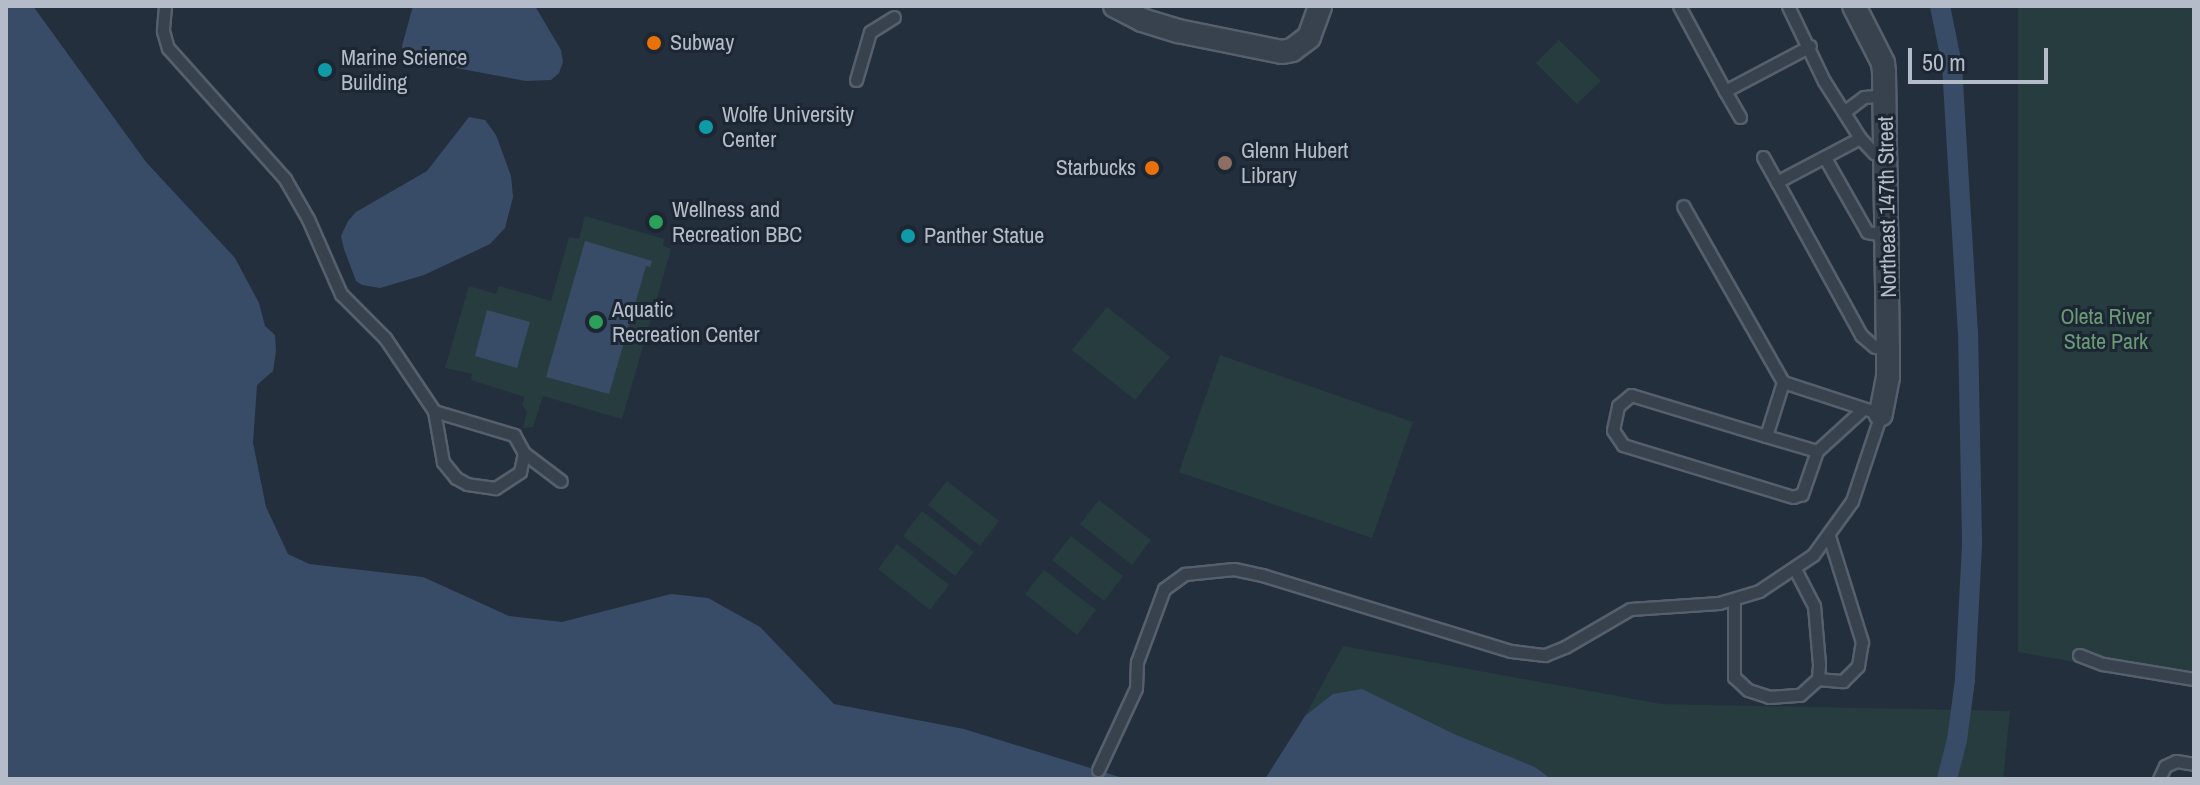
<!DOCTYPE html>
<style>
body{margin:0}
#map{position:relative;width:2200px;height:785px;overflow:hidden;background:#242f3e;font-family:"Archivo Narrow",sans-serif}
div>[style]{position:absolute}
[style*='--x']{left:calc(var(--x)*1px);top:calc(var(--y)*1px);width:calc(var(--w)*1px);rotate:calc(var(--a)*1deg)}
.green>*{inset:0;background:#263c3f}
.water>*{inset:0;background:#394c67}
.canal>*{height:20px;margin:-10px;padding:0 10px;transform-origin:10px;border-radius:10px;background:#394c67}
.roads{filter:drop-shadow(2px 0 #565f6c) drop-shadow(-2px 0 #565f6c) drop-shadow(0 2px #565f6c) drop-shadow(0 -2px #565f6c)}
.service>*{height:11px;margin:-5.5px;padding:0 5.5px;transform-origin:5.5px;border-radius:5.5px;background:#38414e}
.minor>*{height:22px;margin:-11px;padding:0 11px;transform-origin:11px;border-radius:11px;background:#38414e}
.dots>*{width:22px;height:22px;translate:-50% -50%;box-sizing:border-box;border:4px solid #1d2633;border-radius:50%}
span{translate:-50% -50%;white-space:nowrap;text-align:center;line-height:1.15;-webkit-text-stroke:6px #1d2633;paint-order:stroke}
.poi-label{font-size:22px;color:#b4bcc9}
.left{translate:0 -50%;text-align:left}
.right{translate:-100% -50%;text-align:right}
.street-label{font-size:22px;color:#b4bcc9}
.park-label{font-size:22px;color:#6b9a76}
.frame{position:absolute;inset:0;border:8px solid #b4bcc9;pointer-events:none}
.scale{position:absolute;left:1908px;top:48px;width:140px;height:36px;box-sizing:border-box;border:4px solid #b4bcc9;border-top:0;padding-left:10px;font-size:24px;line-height:28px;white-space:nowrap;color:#b4bcc9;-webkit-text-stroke:6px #1d2633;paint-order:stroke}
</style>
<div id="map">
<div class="green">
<div style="clip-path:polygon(2018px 6px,2194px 6px,2194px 683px,2018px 652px)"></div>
<div style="clip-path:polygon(1559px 40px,1601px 81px,1577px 104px,1536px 63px)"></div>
<div style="clip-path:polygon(585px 216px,664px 239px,663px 246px,671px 249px,622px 419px,543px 396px,533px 427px,523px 428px,527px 412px,522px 404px,525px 397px,471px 380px,472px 374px,445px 368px,469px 286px,496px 294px,499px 286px,551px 301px,569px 237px,579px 239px)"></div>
<div style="clip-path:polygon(1107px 307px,1170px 357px,1135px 400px,1072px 350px)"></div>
<div style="clip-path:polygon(1220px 355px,1413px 422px,1372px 538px,1179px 472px)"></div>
<div style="clip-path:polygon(947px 481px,999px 521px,980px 546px,928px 505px)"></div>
<div style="clip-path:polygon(1099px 500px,1151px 540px,1132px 565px,1080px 524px)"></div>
<div style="clip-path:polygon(922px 511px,974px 552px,955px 576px,903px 536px)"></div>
<div style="clip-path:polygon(1071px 536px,1123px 576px,1104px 601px,1052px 560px)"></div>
<div style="clip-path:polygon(897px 544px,949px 585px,930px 610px,878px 569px)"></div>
<div style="clip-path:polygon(1044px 570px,1096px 610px,1077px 635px,1025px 594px)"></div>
<div style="clip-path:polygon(1343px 646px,1661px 704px,2010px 711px,2003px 779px,1551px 779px,1535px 767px,1454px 734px,1305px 716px)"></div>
</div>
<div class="water">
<div style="clip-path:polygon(6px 6px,33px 6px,146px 162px,235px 258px,259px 303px,265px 326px,275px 335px,276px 351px,273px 371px,257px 385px,253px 443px,266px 507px,288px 554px,309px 564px,423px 577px,509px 616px,562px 622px,671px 594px,708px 598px,760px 627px,834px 704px,964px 729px,1126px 779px,6px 779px)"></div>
<div style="clip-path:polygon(413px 6px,535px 6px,561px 50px,563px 62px,559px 73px,551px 80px,526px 81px,413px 60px,405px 56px,402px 46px)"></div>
<div style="clip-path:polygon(469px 117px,485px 120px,496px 135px,511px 176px,513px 197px,505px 228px,490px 244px,424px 275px,380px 288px,362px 285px,356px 281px,344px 249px,341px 236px,348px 221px,356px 212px,427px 171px)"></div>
<div style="clip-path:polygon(585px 241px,652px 261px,650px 267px,646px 266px,609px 394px,546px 377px)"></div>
<div style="clip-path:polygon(487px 310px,530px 322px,517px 368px,475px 356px)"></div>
<div style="clip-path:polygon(1362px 689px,1454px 734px,1535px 767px,1551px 779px,1265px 779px,1305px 716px,1333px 694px)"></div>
</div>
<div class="canal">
<div style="--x:1940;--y:6;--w:60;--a:78.5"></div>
<div style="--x:1952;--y:65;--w:266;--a:86.6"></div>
<div style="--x:1968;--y:331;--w:214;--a:88.9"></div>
<div style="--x:1972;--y:545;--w:135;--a:93"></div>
<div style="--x:1965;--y:680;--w:61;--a:97.6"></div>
<div style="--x:1957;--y:740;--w:40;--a:104.4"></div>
</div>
<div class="roads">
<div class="service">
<div style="--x:165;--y:6;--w:25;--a:95"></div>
<div style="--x:163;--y:31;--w:18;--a:74"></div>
<div style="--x:168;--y:48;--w:176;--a:48.2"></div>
<div style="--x:285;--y:179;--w:46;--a:60.1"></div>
<div style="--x:308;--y:219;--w:82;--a:66.3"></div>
<div style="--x:341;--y:294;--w:62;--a:45"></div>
<div style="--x:385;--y:338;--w:88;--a:56.1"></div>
<div style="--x:1679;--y:6;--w:97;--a:61.6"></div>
<div style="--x:1725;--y:91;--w:96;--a:-27.9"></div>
<div style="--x:1788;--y:6;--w:83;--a:64.4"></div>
<div style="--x:1824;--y:81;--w:67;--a:57.7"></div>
<div style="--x:1860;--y:138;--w:21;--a:47"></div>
<div style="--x:1874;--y:153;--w:12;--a:5"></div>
<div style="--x:856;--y:80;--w:50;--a:-73.7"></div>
<div style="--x:870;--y:32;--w:28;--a:-32"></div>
<div style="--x:1725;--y:91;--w:30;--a:60"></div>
<div style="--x:1844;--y:112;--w:25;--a:-37"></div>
<div style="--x:1864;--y:97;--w:21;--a:-5"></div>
<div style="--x:1860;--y:138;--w:94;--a:152.1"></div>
<div style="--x:1777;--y:182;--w:175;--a:61.2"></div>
<div style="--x:1861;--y:335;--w:18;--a:41"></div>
<div style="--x:1875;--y:347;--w:13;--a:4"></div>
<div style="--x:1763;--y:157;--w:29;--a:61"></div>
<div style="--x:1825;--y:158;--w:85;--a:60.4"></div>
<div style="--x:1867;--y:232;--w:21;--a:11"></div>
<div style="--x:434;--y:411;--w:84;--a:16.7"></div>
<div style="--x:514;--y:435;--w:21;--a:61"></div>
<div style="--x:524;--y:453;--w:19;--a:102"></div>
<div style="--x:520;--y:472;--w:30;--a:147"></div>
<div style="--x:495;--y:488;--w:28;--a:-172"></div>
<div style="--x:467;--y:484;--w:13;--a:-151"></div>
<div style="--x:456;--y:478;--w:21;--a:-129"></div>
<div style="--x:443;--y:462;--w:52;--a:-100"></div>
<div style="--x:1766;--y:436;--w:53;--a:16.4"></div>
<div style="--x:1817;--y:451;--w:46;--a:109.2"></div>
<div style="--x:1802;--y:494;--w:9;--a:162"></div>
<div style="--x:1793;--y:497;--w:178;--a:-163"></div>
<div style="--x:1623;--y:445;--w:18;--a:-124"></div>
<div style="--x:1613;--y:430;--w:25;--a:-78"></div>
<div style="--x:1618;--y:406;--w:17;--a:-40"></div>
<div style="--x:1631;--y:395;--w:141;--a:16.9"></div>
<div style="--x:1766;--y:436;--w:57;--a:-72.5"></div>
<div style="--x:1817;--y:451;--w:62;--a:-42.4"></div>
<div style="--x:524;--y:453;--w:46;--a:37.1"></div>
<div style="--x:1734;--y:600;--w:77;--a:90"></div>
<div style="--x:1734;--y:677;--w:19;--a:43"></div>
<div style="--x:1748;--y:690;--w:22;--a:18"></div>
<div style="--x:1769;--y:697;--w:31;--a:-4"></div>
<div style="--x:1800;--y:695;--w:24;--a:-42"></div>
<div style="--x:1818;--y:679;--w:15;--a:-86"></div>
<div style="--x:1819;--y:664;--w:58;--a:-94.9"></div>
<div style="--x:1814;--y:606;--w:42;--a:-117.2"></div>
<div style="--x:2079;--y:655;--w:26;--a:21"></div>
<div style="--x:2103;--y:664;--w:92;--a:9.4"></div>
<div style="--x:1818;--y:679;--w:25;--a:5"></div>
<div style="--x:1843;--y:681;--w:21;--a:-45"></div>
<div style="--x:1858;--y:666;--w:24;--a:-81"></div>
<div style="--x:1862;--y:642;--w:111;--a:-107.3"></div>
<div style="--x:1098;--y:770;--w:90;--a:-65.1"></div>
<div style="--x:1136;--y:688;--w:26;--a:-88"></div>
<div style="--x:1137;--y:662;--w:78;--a:-69.7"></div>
<div style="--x:1164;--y:589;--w:26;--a:-36"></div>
<div style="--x:1185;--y:574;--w:49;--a:-5.8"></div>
<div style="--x:1234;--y:569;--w:29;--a:12"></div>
<div style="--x:1262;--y:575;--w:260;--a:17"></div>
<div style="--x:1511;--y:651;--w:34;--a:7"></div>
<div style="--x:1545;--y:655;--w:22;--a:-22"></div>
<div style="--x:1565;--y:647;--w:75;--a:-30.3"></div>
<div style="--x:1630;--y:609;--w:89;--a:-3.9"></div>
<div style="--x:1719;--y:603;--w:42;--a:-16.7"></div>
<div style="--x:1759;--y:591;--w:65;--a:-33.7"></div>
<div style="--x:1813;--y:555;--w:67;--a:-54.2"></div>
<div style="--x:1852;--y:501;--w:92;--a:-71.6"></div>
<div style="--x:1881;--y:414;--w:103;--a:-161.9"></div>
<div style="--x:1783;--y:382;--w:202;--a:-119.6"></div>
<div style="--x:2159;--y:779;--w:14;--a:-65"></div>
<div style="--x:2165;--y:766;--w:12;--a:-24"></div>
<div style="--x:2176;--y:761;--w:18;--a:9"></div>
</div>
<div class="minor">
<div style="--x:1115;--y:6;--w:30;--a:27"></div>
<div style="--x:1142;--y:20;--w:38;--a:17"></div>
<div style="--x:1178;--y:31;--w:106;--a:11.4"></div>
<div style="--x:1282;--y:52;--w:10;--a:-11"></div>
<div style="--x:1292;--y:50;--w:21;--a:-37"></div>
<div style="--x:1309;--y:37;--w:33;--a:-70"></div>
<div style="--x:1854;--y:6;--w:64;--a:63"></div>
<div style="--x:1883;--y:63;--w:10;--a:84"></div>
<div style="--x:1884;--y:73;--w:275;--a:89.2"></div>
<div style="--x:1888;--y:348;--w:29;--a:90"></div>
<div style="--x:1888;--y:377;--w:38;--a:101"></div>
</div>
</div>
<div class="dots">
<div style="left:654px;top:43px;background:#e8710a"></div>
<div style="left:325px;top:70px;background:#0f9aa8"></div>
<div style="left:706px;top:127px;background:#0f9aa8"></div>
<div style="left:1225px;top:163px;background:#8d6e63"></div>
<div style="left:1152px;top:168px;background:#e8710a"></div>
<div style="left:656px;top:222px;background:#2e9e5b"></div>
<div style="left:908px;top:236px;background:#0f9aa8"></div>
<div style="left:596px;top:322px;background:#2e9e5b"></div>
</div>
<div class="poi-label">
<span class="left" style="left:670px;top:43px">Subway</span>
<span class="left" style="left:341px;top:70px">Marine Science<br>Building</span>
<span class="left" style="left:722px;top:127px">Wolfe University<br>Center</span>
<span class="left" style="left:1241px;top:163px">Glenn Hubert<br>Library</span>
<span class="right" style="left:1136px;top:168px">Starbucks</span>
<span class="left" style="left:672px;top:222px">Wellness and<br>Recreation BBC</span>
<span class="left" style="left:924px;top:236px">Panther Statue</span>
<span class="left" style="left:612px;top:322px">Aquatic<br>Recreation Center</span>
</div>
<div class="street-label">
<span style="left:1887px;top:207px;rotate:-91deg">Northeast 147th Street</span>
</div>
<div class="park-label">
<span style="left:2106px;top:329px">Oleta River<br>State Park</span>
</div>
<div class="frame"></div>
<div class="scale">50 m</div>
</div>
